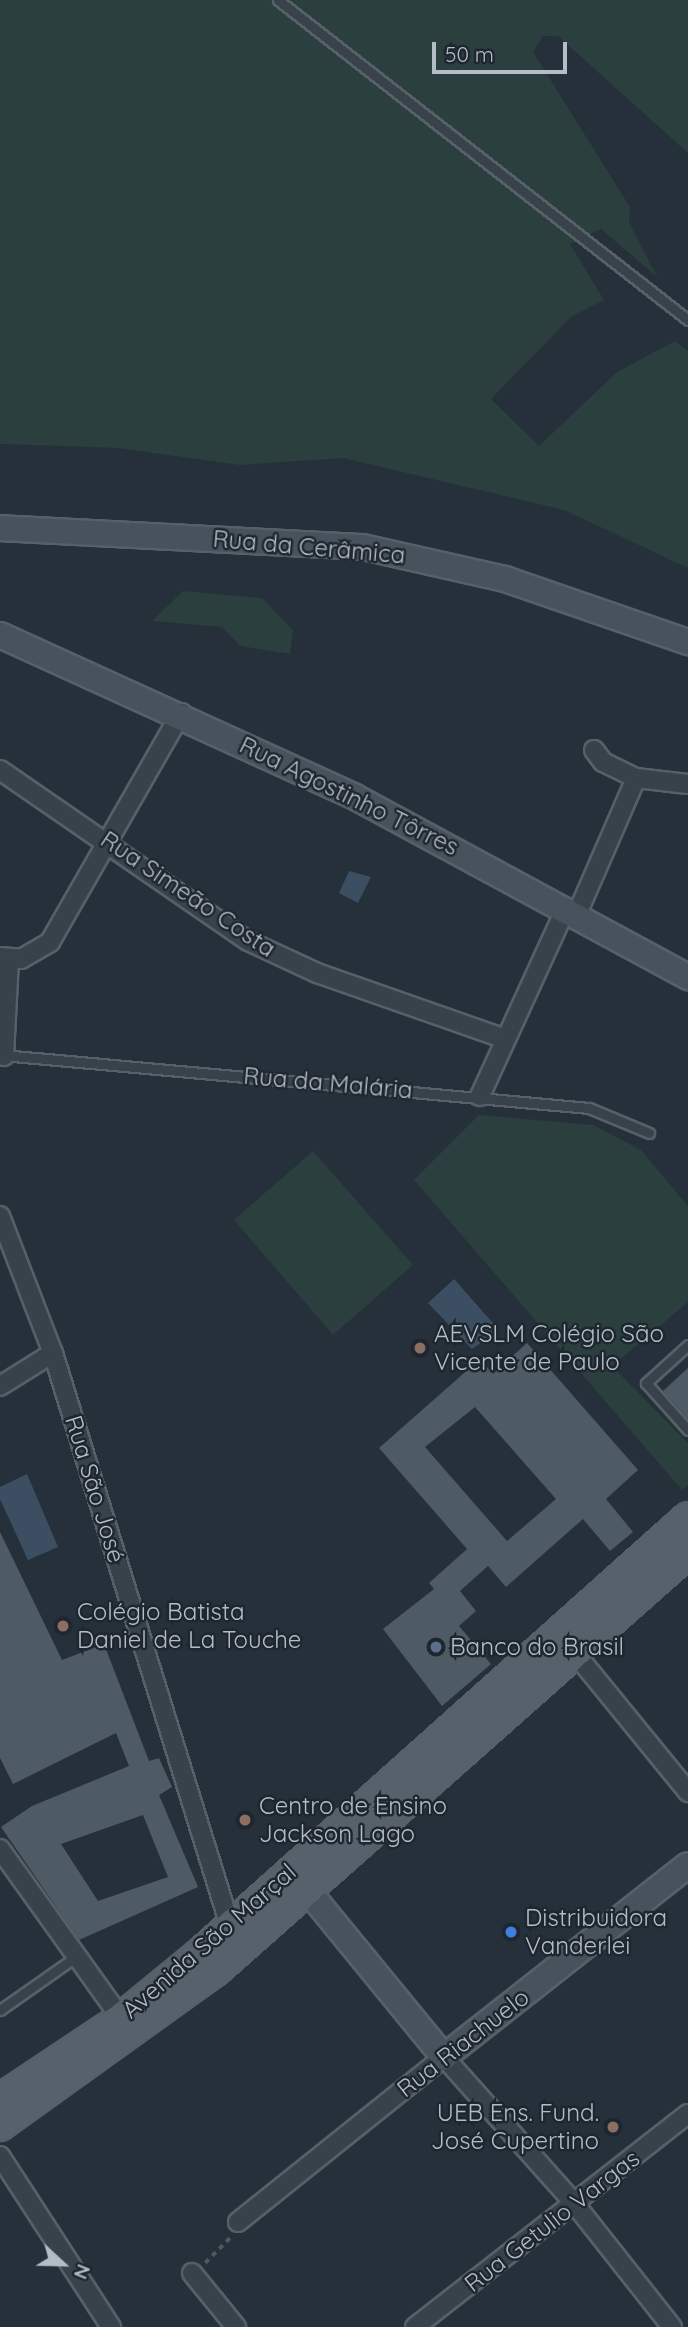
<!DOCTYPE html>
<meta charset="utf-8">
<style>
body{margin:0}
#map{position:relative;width:688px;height:2327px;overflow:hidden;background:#25303a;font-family:Quicksand,sans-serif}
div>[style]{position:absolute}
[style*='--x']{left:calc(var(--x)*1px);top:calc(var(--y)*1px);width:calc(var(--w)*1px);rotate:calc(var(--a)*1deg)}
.green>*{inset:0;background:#2a3f3e}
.water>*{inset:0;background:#3c4f62}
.building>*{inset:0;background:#4e5b65}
.path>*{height:3.5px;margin-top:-1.75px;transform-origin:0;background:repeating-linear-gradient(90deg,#495c5c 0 5px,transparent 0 10px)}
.roads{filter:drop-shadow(2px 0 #576069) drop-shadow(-2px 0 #576069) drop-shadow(0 2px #576069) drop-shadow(0 -2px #576069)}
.lane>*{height:9px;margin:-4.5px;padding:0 4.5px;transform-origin:4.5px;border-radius:4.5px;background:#38424b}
.street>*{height:18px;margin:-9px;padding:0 9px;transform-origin:9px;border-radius:9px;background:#38424b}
.secondary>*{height:24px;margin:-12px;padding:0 12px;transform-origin:12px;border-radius:12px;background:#47525d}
.primary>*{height:28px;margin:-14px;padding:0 14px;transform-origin:14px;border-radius:14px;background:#57616b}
.dots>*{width:19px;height:19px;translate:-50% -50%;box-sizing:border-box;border:4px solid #1e2730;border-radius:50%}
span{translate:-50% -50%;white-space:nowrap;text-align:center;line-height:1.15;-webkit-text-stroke:5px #1e2730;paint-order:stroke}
.street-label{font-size:24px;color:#b4bdc6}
.poi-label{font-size:24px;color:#b4bdc6}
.left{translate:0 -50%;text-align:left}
.right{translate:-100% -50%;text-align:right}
.north{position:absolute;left:28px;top:2229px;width:70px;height:70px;-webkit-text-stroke:5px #1e2730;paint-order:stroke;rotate:112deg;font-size:19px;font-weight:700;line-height:28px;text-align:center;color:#b4bdc6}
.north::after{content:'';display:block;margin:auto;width:24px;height:32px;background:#b4bdc6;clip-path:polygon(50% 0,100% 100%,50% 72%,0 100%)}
.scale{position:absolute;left:432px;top:42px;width:135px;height:32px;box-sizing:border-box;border:4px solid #b4bdc6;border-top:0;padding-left:9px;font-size:21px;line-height:24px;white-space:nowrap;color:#b4bdc6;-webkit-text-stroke:5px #1e2730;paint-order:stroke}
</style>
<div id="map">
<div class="green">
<div style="clip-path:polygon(0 0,688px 0,688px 153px,558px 36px,543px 36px,533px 52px,630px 207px,629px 223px,658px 278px,601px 229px,570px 244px,604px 300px,572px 316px,491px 399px,539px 446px,617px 372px,675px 341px,688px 351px,688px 568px,564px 510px,343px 458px,240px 465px,118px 448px,0 444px)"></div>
<div style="clip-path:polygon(183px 591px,262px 598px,293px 630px,290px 654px,240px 646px,222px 627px,152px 621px)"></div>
<div style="clip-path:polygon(479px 1115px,593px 1125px,641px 1150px,688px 1206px,688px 1302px,612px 1366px,688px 1443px,688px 1486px,682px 1490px,414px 1180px)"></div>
<div style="clip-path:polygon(313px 1151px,413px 1265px,333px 1335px,234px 1220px)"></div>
</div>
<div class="water">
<div style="clip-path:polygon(349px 871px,371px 877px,358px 903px,339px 893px)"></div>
<div style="clip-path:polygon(454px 1279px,499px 1330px,472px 1349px,428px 1303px)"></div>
<div style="clip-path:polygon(27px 1474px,58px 1547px,28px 1560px,0 1499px,0 1487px)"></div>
</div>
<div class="building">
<div style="clip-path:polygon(evenodd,527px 1343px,638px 1470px,606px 1499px,633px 1532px,610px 1551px,583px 1519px,506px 1587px,488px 1566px,460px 1591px,476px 1611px,459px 1626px,491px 1664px,442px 1706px,383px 1629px,434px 1589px,429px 1583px,467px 1549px,379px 1448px,480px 1359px,493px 1374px,527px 1343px,475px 1407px,556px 1499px,507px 1541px,425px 1447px,475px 1407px)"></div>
<div style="clip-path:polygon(688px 1368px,688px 1419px,663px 1391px)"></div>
<div style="clip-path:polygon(evenodd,0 1532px,62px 1660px,104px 1644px,149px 1761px,159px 1758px,172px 1787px,159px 1795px,198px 1887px,79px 1940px,1px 1827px,32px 1806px,129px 1766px,116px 1733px,13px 1784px,0 1758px,0 1532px,143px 1815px,168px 1877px,98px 1901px,61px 1844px,143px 1815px)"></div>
</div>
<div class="path">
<div style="--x:205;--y:2263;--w:35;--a:-45"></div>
</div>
<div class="roads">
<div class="lane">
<div style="--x:278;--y:0;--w:520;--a:37.97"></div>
<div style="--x:2;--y:1055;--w:589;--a:5.16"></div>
<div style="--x:589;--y:1108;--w:65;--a:22.6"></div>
<div style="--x:688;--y:1345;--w:57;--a:137.9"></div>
<div style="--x:646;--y:1383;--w:63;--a:48.2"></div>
<div style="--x:0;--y:2010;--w:90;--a:-35.1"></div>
</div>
<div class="street">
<div style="--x:594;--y:750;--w:15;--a:53"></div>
<div style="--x:603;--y:762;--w:37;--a:26"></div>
<div style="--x:636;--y:778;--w:52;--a:6.6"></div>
<div style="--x:0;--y:770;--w:301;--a:34.6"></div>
<div style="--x:248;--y:941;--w:76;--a:24.9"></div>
<div style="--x:317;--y:973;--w:199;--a:19.3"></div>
<div style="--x:577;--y:914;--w:148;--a:-66.5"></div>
<div style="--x:0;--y:957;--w:21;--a:5"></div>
<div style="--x:21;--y:959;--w:34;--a:-30"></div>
<div style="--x:50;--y:942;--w:264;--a:-60.2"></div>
<div style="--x:4;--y:1056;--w:96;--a:-87"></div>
<div style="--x:480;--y:1096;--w:207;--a:-65.4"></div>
<div style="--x:0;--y:1216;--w:147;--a:68.9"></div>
<div style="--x:53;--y:1353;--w:600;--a:72.83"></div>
<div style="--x:0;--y:1386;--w:62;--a:-31.9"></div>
<div style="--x:574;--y:1652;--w:181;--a:50.8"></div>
<div style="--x:0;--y:1849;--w:208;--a:54.4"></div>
<div style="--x:0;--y:2156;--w:204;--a:57"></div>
<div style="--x:238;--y:2222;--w:264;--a:-38.7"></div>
<div style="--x:444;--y:2057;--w:195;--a:48.3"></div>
<div style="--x:574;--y:2203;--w:158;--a:51.7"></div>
<div style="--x:192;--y:2273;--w:70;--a:50.8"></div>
<div style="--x:415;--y:2327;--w:346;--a:-38"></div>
</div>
<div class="secondary">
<div style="--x:0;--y:528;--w:363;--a:3"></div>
<div style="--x:363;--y:547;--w:146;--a:12.7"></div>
<div style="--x:505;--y:579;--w:194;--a:19"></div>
<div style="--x:0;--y:635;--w:390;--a:24.5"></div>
<div style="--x:355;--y:797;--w:379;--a:28.4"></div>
<div style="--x:308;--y:1891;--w:215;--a:50.7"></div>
<div style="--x:444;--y:2057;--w:310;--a:-38.2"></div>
</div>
<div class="primary">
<div style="--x:0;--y:2099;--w:146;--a:-33.8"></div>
<div style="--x:121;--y:2018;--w:102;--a:-39.4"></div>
<div style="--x:200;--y:1953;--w:654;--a:-41.78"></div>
<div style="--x:0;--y:2126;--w:266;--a:-35.7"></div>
<div style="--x:216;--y:1971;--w:630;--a:-41.53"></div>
</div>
</div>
<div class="dots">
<div style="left:420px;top:1348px;background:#8d6e63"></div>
<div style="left:63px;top:1626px;background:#8d6e63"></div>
<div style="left:436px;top:1647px;background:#5c6f8a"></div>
<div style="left:245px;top:1820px;background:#8d6e63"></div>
<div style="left:511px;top:1932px;background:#3f7fe0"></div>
<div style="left:613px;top:2127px;background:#8d6e63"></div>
</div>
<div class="street-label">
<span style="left:309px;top:547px;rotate:5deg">Rua da Cerâmica</span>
<span style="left:349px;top:796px;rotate:26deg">Rua Agostinho Tôrres</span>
<span style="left:188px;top:894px;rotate:34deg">Rua Simeão Costa</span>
<span style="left:328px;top:1083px;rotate:5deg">Rua da Malária</span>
<span style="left:95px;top:1489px;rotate:73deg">Rua São José</span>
<span style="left:209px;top:1941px;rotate:-41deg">Avenida São Marçal</span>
<span style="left:463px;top:2043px;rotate:-38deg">Rua Riachuelo</span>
<span style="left:552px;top:2221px;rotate:-38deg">Rua Getulio Vargas</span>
</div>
<div class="poi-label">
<span class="left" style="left:434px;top:1348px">AEVSLM Colégio São<br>Vicente de Paulo</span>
<span class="left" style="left:77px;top:1626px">Colégio Batista<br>Daniel de La Touche</span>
<span class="left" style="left:450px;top:1647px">Banco do Brasil</span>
<span class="left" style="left:259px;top:1820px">Centro de Ensino<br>Jackson Lago</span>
<span class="left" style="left:525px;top:1932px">Distribuidora<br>Vanderlei</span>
<span class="right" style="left:599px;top:2127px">UEB Ens. Fund.<br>José Cupertino</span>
</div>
<div class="north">N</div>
<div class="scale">50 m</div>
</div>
